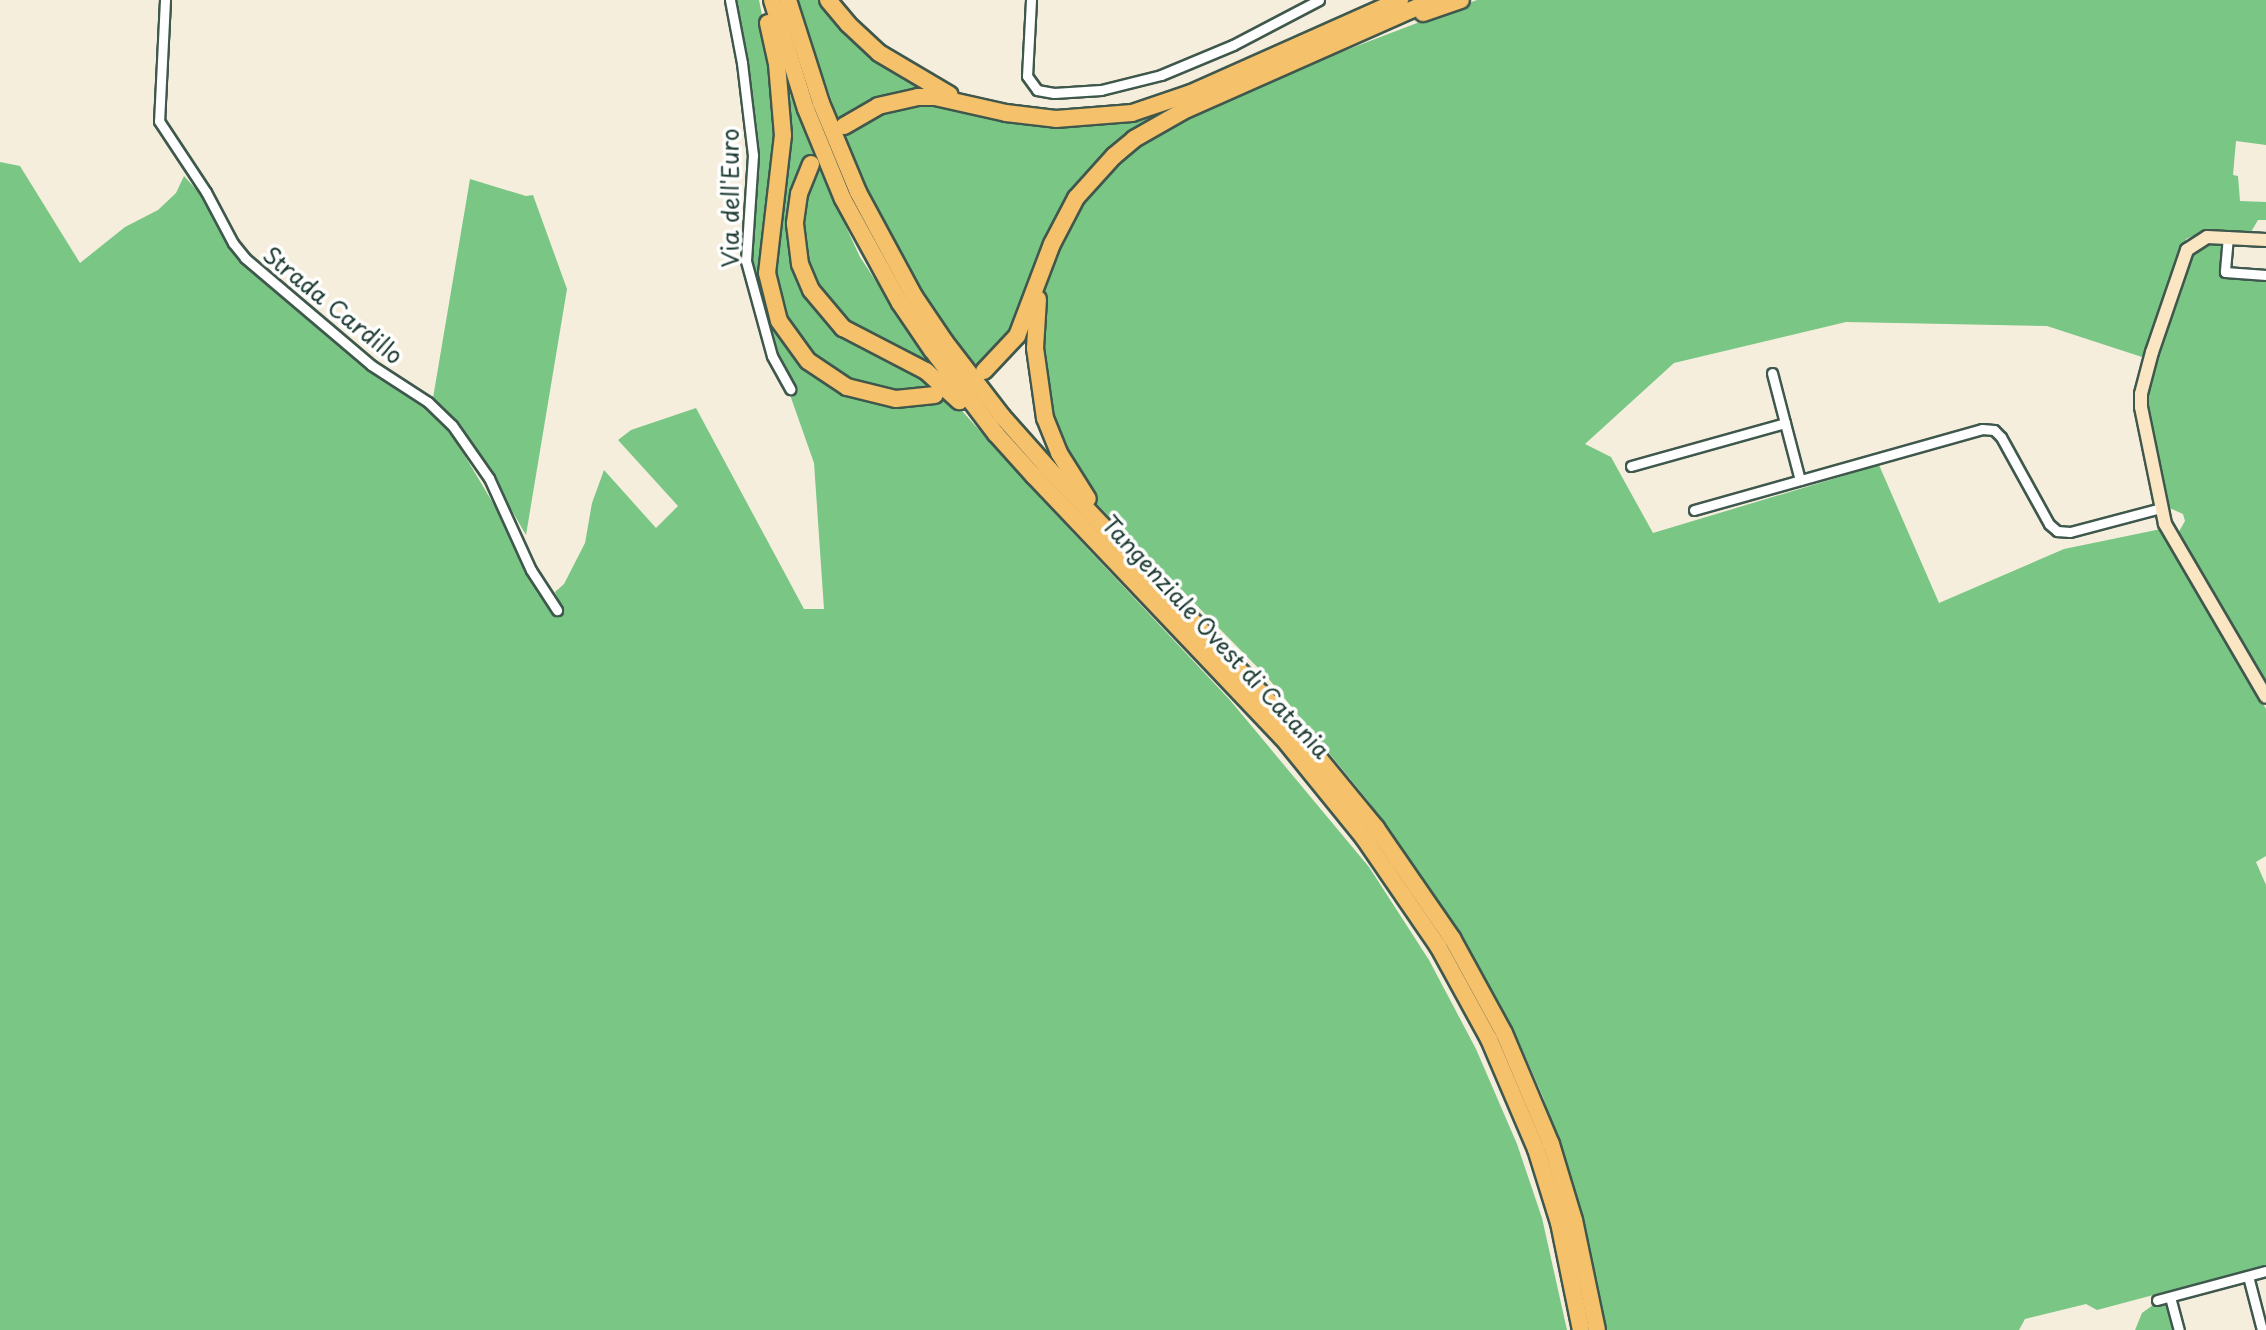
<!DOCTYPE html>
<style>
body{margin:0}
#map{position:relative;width:2266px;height:1330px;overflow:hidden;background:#f6eedc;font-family:"Playpen Sans",sans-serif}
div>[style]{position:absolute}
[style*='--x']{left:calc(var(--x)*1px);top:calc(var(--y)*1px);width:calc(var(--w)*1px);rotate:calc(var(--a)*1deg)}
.green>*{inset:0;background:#7ac685}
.roads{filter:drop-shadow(2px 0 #3f584d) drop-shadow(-2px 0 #3f584d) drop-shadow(0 2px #3f584d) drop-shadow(0 -2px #3f584d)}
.street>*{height:9px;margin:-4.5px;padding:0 4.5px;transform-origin:4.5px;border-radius:4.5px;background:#fff}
.secondary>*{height:12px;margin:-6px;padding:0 6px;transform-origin:6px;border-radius:6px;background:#fbe6c4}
.highway>*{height:16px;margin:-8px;padding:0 8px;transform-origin:8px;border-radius:8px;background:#f6c16b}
span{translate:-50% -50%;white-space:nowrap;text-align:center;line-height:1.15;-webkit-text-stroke:7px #fff;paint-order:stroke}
.street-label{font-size:23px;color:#1f3d34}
</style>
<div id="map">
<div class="green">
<div style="clip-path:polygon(735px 0,759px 0,772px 64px,778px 140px,762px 267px,768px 307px,778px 331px,810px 370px,826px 383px,848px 392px,897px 405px,940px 399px,931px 389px,886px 390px,860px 386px,838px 376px,803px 350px,781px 316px,771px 281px,770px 261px,786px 136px,783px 76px,816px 162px,860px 257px,935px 371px,851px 330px,825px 305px,815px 289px,802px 258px,798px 226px,803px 193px,814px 169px,810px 159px,795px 192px,790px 226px,799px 273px,816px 305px,847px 336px,911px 367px,946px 393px,1042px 500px,1229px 699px,1369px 867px,1429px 960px,1476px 1049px,1517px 1144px,1542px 1218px,1567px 1330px,0 1330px,0 162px,20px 166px,80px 263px,125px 227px,158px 210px,176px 193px,184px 176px,202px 196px,242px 262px,356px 361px,431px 411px,456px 441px,509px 530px,538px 594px,558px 599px,555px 592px,564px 584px,585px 543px,592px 503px,604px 470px,656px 528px,678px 506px,618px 440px,631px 430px,696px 408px,804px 609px,824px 609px,814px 463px,789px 392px,794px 390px,772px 341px,771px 327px,754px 280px,752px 253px,758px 159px,747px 65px)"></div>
<div style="clip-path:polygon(797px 0,821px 0,931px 93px,868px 115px,913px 101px,957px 106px,1006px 122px,1066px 126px,1122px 122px,1165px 112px,1113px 148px,1081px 182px,1016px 328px,976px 370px,916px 283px,854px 166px)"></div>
<div style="clip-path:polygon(1477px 0,2266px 0,2266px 145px,2236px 141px,2233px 175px,2238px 176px,2240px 201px,2266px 202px,2266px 220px,2258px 220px,2251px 232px,2202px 232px,2186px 239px,2145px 358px,2047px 326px,1846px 322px,1674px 363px,1585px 444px,1611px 457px,1653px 533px,1879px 465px,1939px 603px,2064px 549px,2161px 529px,2266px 709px,2266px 856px,2256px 862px,2266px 885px,2266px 1265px,2097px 1310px,2086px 1304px,2025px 1319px,2019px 1330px,1606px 1330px,1581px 1213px,1543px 1097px,1519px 1042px,1450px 918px,1369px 802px,1268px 678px,1095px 502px,1079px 480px,1046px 408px,1039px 317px,1045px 285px,1054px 257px,1080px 206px,1119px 160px,1170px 125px,1276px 77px)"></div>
<div style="clip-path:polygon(470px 179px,526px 196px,533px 195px,567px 289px,526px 535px,474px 445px,456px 420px,433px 398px)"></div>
<div style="clip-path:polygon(2224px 242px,2221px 276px,2266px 279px,2266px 686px,2177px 535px,2185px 521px,2183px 514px,2165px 506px,2144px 408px,2145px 391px,2191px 254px,2202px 246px)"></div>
<div style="clip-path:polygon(2168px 1302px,2175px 1330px,2135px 1330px,2142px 1313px,2153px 1305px)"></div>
</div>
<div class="roads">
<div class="street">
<div style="--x:165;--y:0;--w:121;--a:92.8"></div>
<div style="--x:159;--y:121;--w:85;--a:56.5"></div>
<div style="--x:206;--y:192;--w:58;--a:62.1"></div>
<div style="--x:233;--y:243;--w:19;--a:51"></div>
<div style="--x:245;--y:258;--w:165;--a:40.3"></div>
<div style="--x:371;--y:365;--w:68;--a:33"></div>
<div style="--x:428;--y:402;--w:33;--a:44"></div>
<div style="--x:452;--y:425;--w:65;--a:55.1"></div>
<div style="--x:489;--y:478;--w:101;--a:65.5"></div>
<div style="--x:531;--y:570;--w:48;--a:57"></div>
<div style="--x:730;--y:0;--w:64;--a:79.2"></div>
<div style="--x:742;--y:63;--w:93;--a:83.2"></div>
<div style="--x:753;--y:155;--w:106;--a:93.8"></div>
<div style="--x:746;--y:261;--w:98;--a:74.7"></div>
<div style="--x:772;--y:356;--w:38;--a:61"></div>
<div style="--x:1031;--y:0;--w:76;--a:93"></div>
<div style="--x:1027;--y:76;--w:17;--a:54"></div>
<div style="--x:1037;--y:90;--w:17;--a:10"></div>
<div style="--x:1054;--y:93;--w:47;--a:-3.7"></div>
<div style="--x:1101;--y:90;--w:62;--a:-14"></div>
<div style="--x:1161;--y:75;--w:78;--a:-22.6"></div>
<div style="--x:1233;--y:45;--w:97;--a:-27.6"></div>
<div style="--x:2228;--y:236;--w:36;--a:95"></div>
<div style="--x:2225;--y:272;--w:41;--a:4.2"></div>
<div style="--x:1772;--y:373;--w:52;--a:75.4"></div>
<div style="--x:1631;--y:466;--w:160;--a:-15.6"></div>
<div style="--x:1785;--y:423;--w:59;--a:75.3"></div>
<div style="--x:1694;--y:510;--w:299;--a:-15.7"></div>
<div style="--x:1982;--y:429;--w:12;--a:5"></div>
<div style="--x:1994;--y:430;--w:10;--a:45"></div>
<div style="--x:2001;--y:437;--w:99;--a:61.1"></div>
<div style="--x:2049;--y:524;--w:11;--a:41"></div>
<div style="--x:2057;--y:531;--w:13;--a:4"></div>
<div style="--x:2070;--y:532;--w:94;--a:-14.8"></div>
<div style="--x:2248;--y:1276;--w:56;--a:75.5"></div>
<div style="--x:2170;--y:1297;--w:34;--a:75"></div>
<div style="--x:2157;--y:1300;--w:113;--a:-14.9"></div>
</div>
<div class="secondary">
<div style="--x:2266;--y:240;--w:59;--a:-177.1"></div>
<div style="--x:2207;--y:237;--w:24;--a:147"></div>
<div style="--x:2187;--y:250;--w:108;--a:108.9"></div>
<div style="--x:2152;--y:352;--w:43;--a:104.7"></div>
<div style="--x:2141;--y:394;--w:13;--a:90"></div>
<div style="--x:2141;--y:407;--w:119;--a:78.4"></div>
<div style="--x:2165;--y:524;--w:200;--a:59.7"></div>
</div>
<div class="highway">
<div style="--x:772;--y:0;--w:114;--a:72.7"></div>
<div style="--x:806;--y:109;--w:97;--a:67.7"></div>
<div style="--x:843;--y:199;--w:119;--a:61.3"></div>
<div style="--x:900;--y:303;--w:57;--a:55.8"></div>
<div style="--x:932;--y:350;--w:106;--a:52.7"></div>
<div style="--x:996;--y:434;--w:57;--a:47.9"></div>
<div style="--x:1034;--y:476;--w:360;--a:46.5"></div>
<div style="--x:1282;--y:737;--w:130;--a:50.9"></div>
<div style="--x:1364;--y:838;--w:131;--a:55.6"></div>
<div style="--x:1438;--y:946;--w:106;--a:61.3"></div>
<div style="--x:1489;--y:1039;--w:120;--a:66.9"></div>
<div style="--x:1536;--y:1149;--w:77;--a:72.7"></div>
<div style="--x:1559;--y:1223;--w:109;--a:78.4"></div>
<div style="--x:788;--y:0;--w:108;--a:72.2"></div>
<div style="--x:821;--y:103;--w:96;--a:67.4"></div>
<div style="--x:858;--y:192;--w:118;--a:61.7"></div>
<div style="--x:914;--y:296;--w:55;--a:56"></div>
<div style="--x:945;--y:342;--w:93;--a:52.4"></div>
<div style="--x:1002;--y:416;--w:71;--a:48.4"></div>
<div style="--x:1049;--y:469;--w:357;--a:46.6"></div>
<div style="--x:1294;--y:728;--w:129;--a:50.6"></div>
<div style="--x:1376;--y:828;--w:134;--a:55.4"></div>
<div style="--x:1452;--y:938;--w:108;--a:61.3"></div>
<div style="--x:1504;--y:1033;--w:121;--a:67.1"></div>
<div style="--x:1551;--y:1144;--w:79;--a:73.2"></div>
<div style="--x:1574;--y:1220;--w:112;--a:78.2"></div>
<div style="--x:828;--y:0;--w:31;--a:50"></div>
<div style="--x:848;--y:24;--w:42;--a:43.1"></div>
<div style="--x:879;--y:53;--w:82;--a:30.6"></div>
<div style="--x:1423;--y:13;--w:40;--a:-18.9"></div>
<div style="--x:768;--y:23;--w:42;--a:77.6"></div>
<div style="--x:777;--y:64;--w:71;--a:85.2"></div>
<div style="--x:783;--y:135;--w:139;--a:96.6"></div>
<div style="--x:767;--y:273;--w:49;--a:76"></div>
<div style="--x:779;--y:321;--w:49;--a:54.1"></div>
<div style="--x:808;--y:361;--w:47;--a:33.7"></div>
<div style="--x:847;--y:387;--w:50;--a:13.8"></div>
<div style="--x:896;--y:399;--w:39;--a:-6"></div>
<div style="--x:844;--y:126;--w:39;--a:-30"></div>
<div style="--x:878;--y:106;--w:41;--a:-12.7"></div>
<div style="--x:918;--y:97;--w:17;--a:0"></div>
<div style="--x:935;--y:97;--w:73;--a:12.7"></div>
<div style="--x:1006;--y:113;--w:50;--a:6.8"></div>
<div style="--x:1056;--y:119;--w:76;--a:-4.5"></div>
<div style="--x:1132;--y:113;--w:62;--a:-18.7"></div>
<div style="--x:1191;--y:93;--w:229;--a:-24"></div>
<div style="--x:811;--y:164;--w:32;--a:112"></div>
<div style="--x:799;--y:194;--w:30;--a:98"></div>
<div style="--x:795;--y:224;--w:40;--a:82.9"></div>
<div style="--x:800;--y:264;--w:28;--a:67"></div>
<div style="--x:811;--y:290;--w:50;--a:49.9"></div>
<div style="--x:843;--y:328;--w:93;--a:27.4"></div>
<div style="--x:926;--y:371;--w:45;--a:42.3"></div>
<div style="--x:1038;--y:299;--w:49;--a:93.5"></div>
<div style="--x:1035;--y:348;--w:71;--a:81.9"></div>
<div style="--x:1045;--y:418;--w:38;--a:68"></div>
<div style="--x:1059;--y:453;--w:54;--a:57.8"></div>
<div style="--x:984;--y:371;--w:48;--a:-46.7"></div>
<div style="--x:1017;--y:336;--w:98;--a:-69.2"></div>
<div style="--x:1052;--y:244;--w:52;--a:-62.4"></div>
<div style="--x:1076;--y:198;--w:57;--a:-47.9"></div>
<div style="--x:1114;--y:156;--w:26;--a:-40"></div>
<div style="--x:1134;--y:139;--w:56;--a:-29.7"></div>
<div style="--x:1183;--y:111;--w:274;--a:-23.9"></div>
</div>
</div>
<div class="street-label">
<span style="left:730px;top:198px;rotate:-90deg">Via dell'Euro</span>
<span style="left:333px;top:305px;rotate:39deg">Strada Cardillo</span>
<span style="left:1216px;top:637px;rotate:47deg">Tangenziale Ovest di Catania</span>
</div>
</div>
